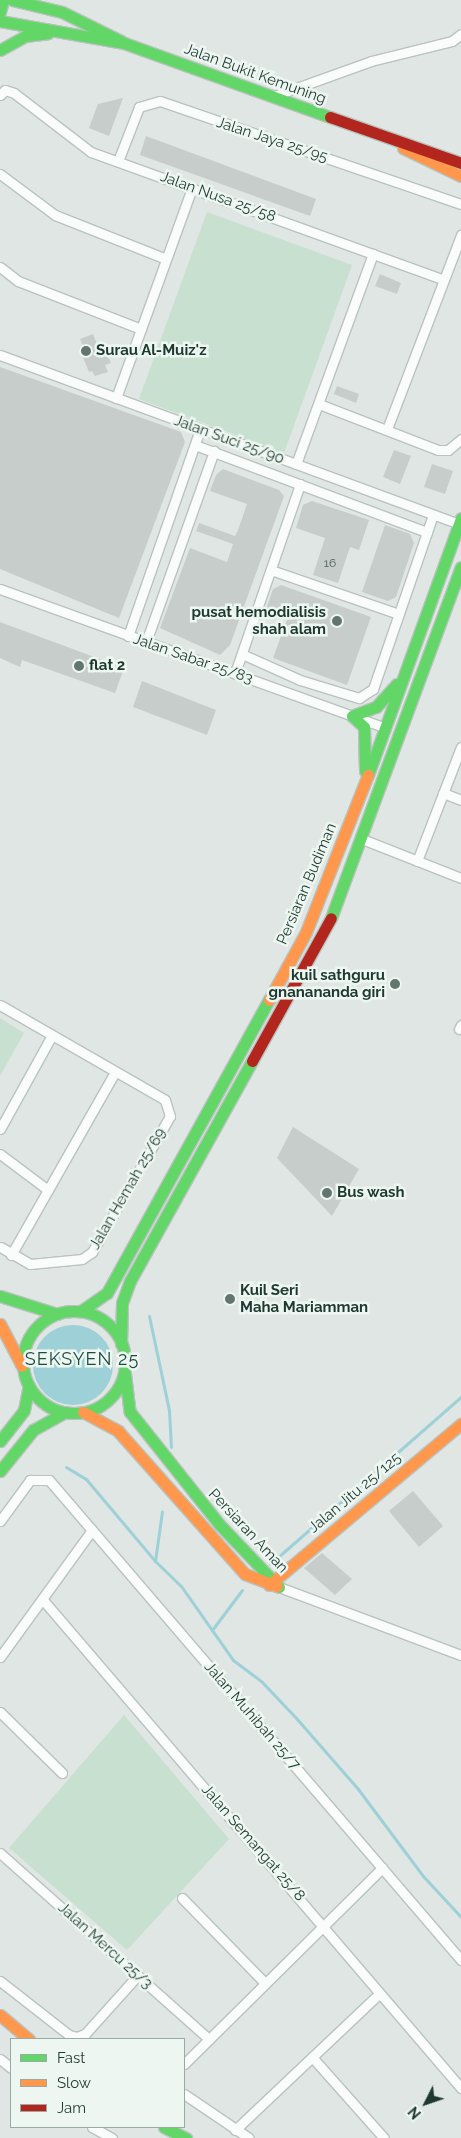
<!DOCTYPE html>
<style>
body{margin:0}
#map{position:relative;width:461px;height:2138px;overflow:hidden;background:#dfe6e3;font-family:Raleway,sans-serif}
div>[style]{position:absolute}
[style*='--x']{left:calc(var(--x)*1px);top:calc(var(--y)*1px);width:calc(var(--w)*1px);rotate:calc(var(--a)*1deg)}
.green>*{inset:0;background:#c7e0cf}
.water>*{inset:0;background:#9dd0d7}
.round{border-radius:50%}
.stream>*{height:3px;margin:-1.5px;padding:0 1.5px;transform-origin:1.5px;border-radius:1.5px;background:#9dd0d7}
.building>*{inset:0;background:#c7cdca}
.roads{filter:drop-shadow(1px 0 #b9c3bf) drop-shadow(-1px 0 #b9c3bf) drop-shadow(0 1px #b9c3bf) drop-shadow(0 -1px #b9c3bf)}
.street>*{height:9px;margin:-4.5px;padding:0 4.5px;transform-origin:4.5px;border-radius:4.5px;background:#fafbfb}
.fast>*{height:11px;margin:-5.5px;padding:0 5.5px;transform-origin:5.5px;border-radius:5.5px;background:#63d668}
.fast>.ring{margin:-5.5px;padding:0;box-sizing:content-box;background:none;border:11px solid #63d668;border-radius:50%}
.slow>*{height:11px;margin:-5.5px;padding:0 5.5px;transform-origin:5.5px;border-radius:5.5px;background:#ff974d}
.jam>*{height:11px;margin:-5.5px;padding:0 5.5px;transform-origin:5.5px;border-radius:5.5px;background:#b3261e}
.dots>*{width:14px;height:14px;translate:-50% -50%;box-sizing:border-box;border:2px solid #edf6f1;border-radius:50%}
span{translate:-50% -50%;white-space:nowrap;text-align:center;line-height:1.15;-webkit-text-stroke:5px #edf6f1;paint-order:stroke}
.number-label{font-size:12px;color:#495f58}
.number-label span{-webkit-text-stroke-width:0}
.street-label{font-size:15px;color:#1e3931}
.poi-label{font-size:15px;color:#1e3931;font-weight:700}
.left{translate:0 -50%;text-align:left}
.right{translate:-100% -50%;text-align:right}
.quarter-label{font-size:18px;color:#1a4b3e;letter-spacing:1px}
.legend{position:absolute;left:10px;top:2038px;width:175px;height:90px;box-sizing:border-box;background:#edf6f1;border:1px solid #9aaaa4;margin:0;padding:6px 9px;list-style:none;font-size:15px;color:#1e3931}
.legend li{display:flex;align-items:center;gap:10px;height:25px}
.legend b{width:25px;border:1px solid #9aaaa4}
.north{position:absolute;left:401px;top:2078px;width:50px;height:50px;-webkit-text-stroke:4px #edf6f1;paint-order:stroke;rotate:229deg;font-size:14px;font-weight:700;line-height:20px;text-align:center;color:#1e3931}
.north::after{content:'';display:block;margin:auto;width:18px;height:22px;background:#1e3931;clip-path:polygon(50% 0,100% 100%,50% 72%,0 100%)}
</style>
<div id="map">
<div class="green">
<div style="clip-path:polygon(207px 212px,352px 265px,284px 453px,139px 399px)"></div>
<div style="clip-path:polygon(0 1018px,24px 1033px,0 1076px)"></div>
<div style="clip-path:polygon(124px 1715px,229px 1839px,127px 1950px,9px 1848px)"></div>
</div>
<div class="water">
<div class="round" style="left:33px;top:1325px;width:80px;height:80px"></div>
</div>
<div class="stream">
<div style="--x:149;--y:1316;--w:96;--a:78"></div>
<div style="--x:169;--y:1410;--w:37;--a:87"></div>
<div style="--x:66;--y:1467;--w:23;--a:31"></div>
<div style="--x:86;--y:1479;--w:107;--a:49.9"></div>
<div style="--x:155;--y:1561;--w:36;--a:44"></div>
<div style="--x:181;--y:1586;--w:90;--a:54.9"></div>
<div style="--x:233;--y:1660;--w:36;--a:37"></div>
<div style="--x:262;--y:1682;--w:51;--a:46.6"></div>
<div style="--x:297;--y:1719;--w:93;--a:48.9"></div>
<div style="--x:358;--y:1789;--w:109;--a:53.2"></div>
<div style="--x:423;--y:1876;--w:56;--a:47.2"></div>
<div style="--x:155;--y:1561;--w:50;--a:-82"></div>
<div style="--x:270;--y:1564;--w:254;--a:-41.2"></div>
<div style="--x:212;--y:1630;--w:50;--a:-53.1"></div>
</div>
<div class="building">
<div style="clip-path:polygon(123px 98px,109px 136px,89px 128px,98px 104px)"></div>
<div style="clip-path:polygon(146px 136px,316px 199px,310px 216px,140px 155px)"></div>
<div style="clip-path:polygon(380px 274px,401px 283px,397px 294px,375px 286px)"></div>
<div style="clip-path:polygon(93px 334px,101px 355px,106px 353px,111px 363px,105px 365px,108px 372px,95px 376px,92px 371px,89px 372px,79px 348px,83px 346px,80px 339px)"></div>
<div style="clip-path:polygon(0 367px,181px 432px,185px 442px,119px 618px,0 569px)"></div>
<div style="clip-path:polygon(337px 386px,359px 394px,356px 403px,334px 394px)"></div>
<div style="clip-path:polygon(394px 450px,411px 456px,400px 484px,383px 477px)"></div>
<div style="clip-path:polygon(432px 464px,453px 471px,445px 494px,424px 487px)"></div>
<div style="clip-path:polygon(223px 469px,279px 490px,284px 496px,230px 645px,220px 655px,160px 628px,190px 548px,227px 562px,233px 544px,196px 531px,199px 523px,235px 536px,238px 530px,247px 504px,210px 491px,216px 475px)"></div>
<div style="clip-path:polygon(312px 501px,369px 520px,359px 550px,350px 547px,338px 583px,313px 575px,325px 538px,296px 528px,303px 505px)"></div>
<div style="clip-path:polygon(385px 525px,410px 534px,414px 543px,396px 597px,388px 601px,362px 592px)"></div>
<div style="clip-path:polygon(281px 585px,371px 617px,347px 685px,273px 658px,287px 620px,265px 612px,273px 589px)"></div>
<div style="clip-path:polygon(0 622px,124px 668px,115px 693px,22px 660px,20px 667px,0 658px)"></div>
<div style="clip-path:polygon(142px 681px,216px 710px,207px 735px,133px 707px)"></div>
<div style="clip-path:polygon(293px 1127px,359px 1169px,332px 1216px,277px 1158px)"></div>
<div style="clip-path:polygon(413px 1491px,443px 1526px,419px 1547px,389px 1511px)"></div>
<div style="clip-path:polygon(322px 1553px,352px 1579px,335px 1595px,304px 1568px)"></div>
</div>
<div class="roads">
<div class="street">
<div style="--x:0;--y:95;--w:7;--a:-45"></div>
<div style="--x:5;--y:90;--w:9;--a:18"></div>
<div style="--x:14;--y:93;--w:97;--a:37.5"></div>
<div style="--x:91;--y:152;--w:375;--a:19.9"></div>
<div style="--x:274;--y:96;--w:103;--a:-19.8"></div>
<div style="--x:371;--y:61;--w:83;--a:-13.9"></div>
<div style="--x:452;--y:41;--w:11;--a:-38"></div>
<div style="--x:118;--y:161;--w:58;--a:-68.7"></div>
<div style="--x:139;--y:107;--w:22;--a:-16"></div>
<div style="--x:160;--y:101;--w:318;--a:18.9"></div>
<div style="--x:0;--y:174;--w:69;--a:36.7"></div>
<div style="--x:55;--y:215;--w:119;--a:21.6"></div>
<div style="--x:0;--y:267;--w:23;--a:38"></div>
<div style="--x:18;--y:281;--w:132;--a:21.3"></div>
<div style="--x:0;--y:355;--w:489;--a:20.2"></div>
<div style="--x:116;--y:398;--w:223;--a:-70.1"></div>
<div style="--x:319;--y:404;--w:128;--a:21.1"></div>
<div style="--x:438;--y:450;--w:10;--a:0"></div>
<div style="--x:448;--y:450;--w:17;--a:-40"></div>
<div style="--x:387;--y:429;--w:208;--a:-69.1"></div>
<div style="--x:195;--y:445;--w:248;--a:20.6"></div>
<div style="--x:296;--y:464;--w:224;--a:-69.9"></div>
<div style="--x:271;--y:570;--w:135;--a:19"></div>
<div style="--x:0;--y:589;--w:410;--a:19.8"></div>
<div style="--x:128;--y:636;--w:219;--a:-70.8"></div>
<div style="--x:146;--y:642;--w:203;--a:-70.4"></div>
<div style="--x:242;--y:654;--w:64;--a:24.1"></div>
<div style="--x:300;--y:680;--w:62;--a:17"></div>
<div style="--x:359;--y:698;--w:17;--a:-33"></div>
<div style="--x:373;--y:689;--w:184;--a:-71"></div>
<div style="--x:235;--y:673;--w:200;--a:-71"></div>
<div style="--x:443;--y:793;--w:19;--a:21"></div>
<div style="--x:362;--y:839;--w:106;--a:21.5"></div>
<div style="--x:417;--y:861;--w:122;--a:-68.9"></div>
<div style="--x:0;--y:1005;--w:190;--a:29.9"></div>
<div style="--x:165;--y:1100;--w:17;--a:73"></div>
<div style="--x:170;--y:1116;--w:157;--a:119.8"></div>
<div style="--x:92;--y:1252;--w:12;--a:145"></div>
<div style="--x:82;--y:1259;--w:52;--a:174.5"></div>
<div style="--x:30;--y:1264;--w:34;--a:-150"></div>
<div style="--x:459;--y:1029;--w:4;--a:-63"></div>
<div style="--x:0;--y:1129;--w:107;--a:-61"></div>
<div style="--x:0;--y:1154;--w:60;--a:36.9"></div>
<div style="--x:11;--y:1255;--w:210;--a:-60.4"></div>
<div style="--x:0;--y:1521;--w:51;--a:-53.8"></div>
<div style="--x:30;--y:1480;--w:19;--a:0"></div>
<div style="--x:49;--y:1480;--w:633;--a:49.36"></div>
<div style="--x:279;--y:1587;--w:194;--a:20.5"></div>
<div style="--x:43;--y:1600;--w:643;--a:49.42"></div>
<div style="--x:0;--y:1657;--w:157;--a:-54.1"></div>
<div style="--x:0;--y:1712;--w:87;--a:44.5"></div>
<div style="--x:0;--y:1853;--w:280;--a:41.7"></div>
<div style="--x:182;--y:1898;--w:119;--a:45.7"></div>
<div style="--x:0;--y:1981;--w:88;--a:38"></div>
<div style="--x:69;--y:2035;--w:8;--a:14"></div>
<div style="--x:77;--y:2037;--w:9;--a:-21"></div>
<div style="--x:85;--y:2034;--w:79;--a:-48.1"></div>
<div style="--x:312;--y:2057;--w:108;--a:48.4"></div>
<div style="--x:0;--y:2059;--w:14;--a:39"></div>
<div style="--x:184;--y:2064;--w:279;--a:-44.7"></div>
<div style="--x:184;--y:2094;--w:78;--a:34.1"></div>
<div style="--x:92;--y:2127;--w:23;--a:29"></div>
<div style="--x:235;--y:2130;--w:199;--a:-43.4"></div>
</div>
<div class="fast">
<div style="--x:12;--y:0;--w:51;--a:13.5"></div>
<div style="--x:62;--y:12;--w:66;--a:26.2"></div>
<div style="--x:0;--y:12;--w:12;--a:-76"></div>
<div style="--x:0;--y:21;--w:126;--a:10.1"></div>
<div style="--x:124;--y:43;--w:219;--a:19.8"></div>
<div style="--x:0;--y:50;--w:29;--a:-29"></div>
<div style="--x:25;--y:36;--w:23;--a:-7"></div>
<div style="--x:365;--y:771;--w:44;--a:-91.3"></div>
<div style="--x:364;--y:727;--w:16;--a:-137"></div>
<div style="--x:352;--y:716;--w:26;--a:-21"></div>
<div style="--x:376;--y:707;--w:31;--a:-48"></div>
<div style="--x:368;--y:775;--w:273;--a:-70.1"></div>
<div style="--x:331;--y:918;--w:374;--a:-69.7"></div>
<div style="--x:0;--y:1296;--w:60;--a:17.5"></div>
<div style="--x:81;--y:1311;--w:32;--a:-35"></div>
<div style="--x:107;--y:1293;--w:335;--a:-61.1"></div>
<div class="ring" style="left:23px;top:1311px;width:91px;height:91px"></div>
<div style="--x:121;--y:1344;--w:41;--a:-88.6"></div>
<div style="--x:122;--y:1303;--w:23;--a:-70"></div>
<div style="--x:130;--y:1281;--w:252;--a:-61"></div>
<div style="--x:125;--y:1374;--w:38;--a:83"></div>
<div style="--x:130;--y:1412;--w:143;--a:51.5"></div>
<div style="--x:219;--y:1524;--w:87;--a:46.4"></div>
<div style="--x:0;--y:1441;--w:39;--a:-52"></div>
<div style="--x:24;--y:1410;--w:25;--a:-79"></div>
<div style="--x:0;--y:1471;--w:53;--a:-51.2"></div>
<div style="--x:33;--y:1430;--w:37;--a:-29"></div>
<div style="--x:164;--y:2127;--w:25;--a:27"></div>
</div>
<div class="slow">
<div style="--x:403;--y:148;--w:64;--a:25.8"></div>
<div style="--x:269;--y:1000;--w:77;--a:-61.4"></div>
<div style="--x:306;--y:932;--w:169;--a:-68.5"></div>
<div style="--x:0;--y:1324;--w:47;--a:62.4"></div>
<div style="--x:83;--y:1412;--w:40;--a:28"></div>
<div style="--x:118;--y:1431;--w:191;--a:48.4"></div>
<div style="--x:245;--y:1574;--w:34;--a:21"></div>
<div style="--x:269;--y:1585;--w:251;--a:-40"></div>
<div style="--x:0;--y:2015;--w:38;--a:40"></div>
</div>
<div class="jam">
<div style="--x:330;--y:117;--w:139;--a:19.3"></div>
<div style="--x:252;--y:1061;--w:163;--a:-61.1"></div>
</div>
</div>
<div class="dots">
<div style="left:86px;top:351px;background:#62766f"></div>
<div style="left:337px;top:621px;background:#62766f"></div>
<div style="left:79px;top:666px;background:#62766f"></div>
<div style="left:395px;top:984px;background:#62766f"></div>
<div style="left:327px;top:1193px;background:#62766f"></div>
<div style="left:230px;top:1299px;background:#62766f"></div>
</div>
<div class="number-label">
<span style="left:330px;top:564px">16</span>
</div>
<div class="street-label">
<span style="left:255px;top:74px;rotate:20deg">Jalan Bukit Kemuning</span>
<span style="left:272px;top:140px;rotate:18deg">Jalan Jaya 25/95</span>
<span style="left:218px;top:197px;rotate:20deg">Jalan Nusa 25/58</span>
<span style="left:229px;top:440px;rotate:20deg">Jalan Suci 25/90</span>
<span style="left:193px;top:659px;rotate:19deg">Jalan Sabar 25/83</span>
<span style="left:307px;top:884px;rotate:-67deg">Persiaran Budiman</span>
<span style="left:128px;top:1189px;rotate:-60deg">Jalan Hemah 25/69</span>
<span style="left:355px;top:1493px;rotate:-40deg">Jalan Jitu 25/125</span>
<span style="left:248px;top:1531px;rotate:47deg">Persiaran Aman</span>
<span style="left:252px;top:1716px;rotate:49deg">Jalan Muhibah 25/7</span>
<span style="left:253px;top:1843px;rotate:49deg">Jalan Semangat 25/8</span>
<span style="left:105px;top:1946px;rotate:42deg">Jalan Mercu 25/3</span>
</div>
<div class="poi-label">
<span class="left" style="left:96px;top:351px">Surau Al-Muiz'z</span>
<span class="right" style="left:326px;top:621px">pusat hemodialisis<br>shah alam</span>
<span class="left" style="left:89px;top:666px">flat 2</span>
<span class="right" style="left:385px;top:984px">kuil sathguru<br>gnanananda giri</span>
<span class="left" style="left:337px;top:1193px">Bus wash</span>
<span class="left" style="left:240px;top:1299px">Kuil Seri<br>Maha Mariamman</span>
</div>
<div class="quarter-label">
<span style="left:82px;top:1359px">SEKSYEN 25</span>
</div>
<ul class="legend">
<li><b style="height:6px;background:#63d668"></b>Fast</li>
<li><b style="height:6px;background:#ff974d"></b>Slow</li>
<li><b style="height:6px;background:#b3261e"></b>Jam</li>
</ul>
<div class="north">N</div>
</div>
